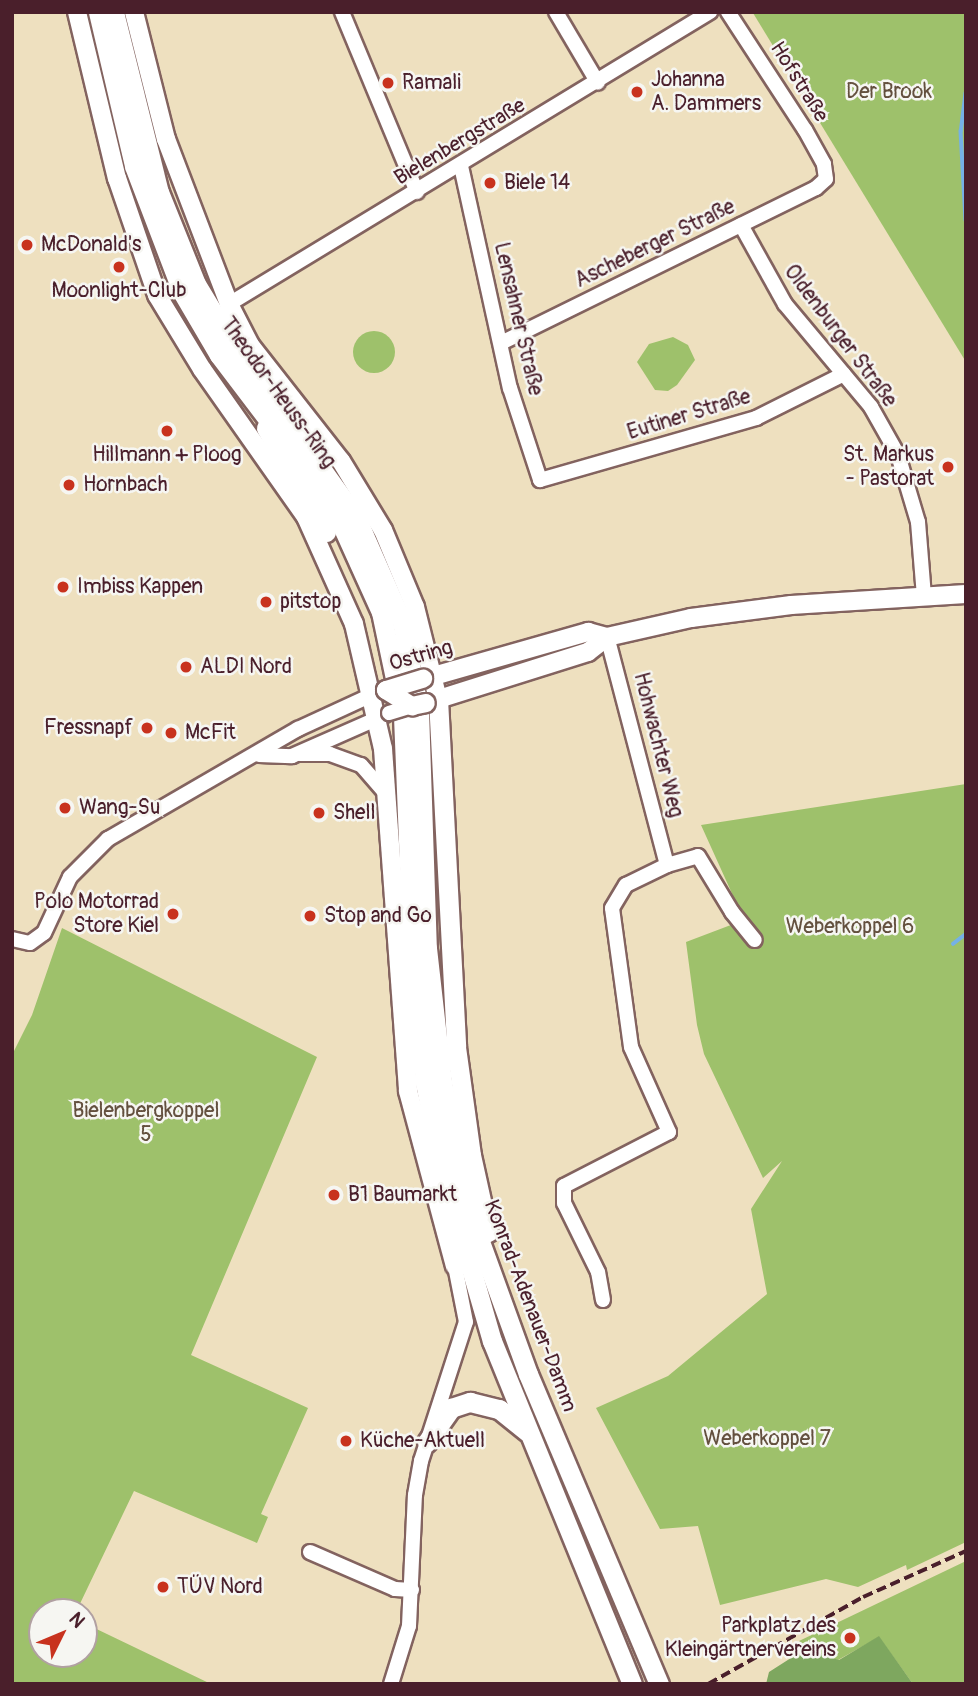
<!DOCTYPE html>
<meta charset="utf-8">
<style>
body{margin:0}
#map{position:relative;width:978px;height:1696px;overflow:hidden;background:#eee0bf;font-family:Pangolin,sans-serif}
div>[style]{position:absolute}
[style*='--x']{left:calc(var(--x)*1px);top:calc(var(--y)*1px);width:calc(var(--w)*1px);rotate:calc(var(--a)*1deg)}
.green>*{inset:0;background:#9ec16b}
.round{border-radius:50%}
.forest>*{inset:0;background:#7ea75f}
.stream>*{height:3.5px;margin:-1.75px;padding:0 1.75px;transform-origin:1.75px;border-radius:1.75px;background:#75b1e7}
.roads{filter:drop-shadow(2px 0 #83635f) drop-shadow(-2px 0 #83635f) drop-shadow(0 2px #83635f) drop-shadow(0 -2px #83635f)}
.minor>*{height:14px;margin:-7px;padding:0 7px;transform-origin:7px;border-radius:7px;background:#fff}
.major>*{height:18px;margin:-9px;padding:0 9px;transform-origin:9px;border-radius:9px;background:#fff}
.highway>*{height:19px;margin:-9.5px;padding:0 9.5px;transform-origin:9.5px;border-radius:9.5px;background:#fff}
.rail>*{height:3.5px;margin-top:-1.75px;transform-origin:0;background:repeating-linear-gradient(90deg,#4a1f2b 0 10px,transparent 0 15px)}
.bridges{filter:drop-shadow(2px 0 #83635f) drop-shadow(-2px 0 #83635f) drop-shadow(0 2px #83635f) drop-shadow(0 -2px #83635f)}
.minor-bridge>*{height:14px;margin:-7px;padding:0 7px;transform-origin:7px;border-radius:7px;background:#fff}
.major-bridge>*{height:18px;margin:-9px;padding:0 9px;transform-origin:9px;border-radius:9px;background:#fff}
.dots>*{width:19px;height:19px;translate:-50% -50%;box-sizing:border-box;border:4px solid #f6f6f2;border-radius:50%}
span{translate:-50% -50%;white-space:nowrap;text-align:center;line-height:1.15;-webkit-text-stroke:5px #f6f6f2;paint-order:stroke}
.poi-label{font-size:21px;color:#4a1f2b}
.left{translate:0 -50%;text-align:left}
.right{translate:-100% -50%;text-align:right}
.street-label{font-size:21px;color:#4a1f2b}
.park-label{font-size:21px;color:#63503e}
.frame{position:absolute;inset:0;border:14px solid #4a1f2b;pointer-events:none}
.north{position:absolute;left:28px;top:1598px;width:70px;height:70px;box-sizing:border-box;background:#f6f6f2;border:2px solid #b1a0a2;border-radius:50%;rotate:47deg;font-size:19px;font-weight:700;line-height:28px;text-align:center;color:#4a1f2b}
.north::after{content:'';display:block;margin:auto;width:24px;height:32px;background:#c8321e;clip-path:polygon(50% 0,100% 100%,50% 72%,0 100%)}
</style>
<div id="map">
<div class="green">
<div style="clip-path:polygon(966px 12px,966px 362px,753px 13px)"></div>
<div class="round" style="left:353px;top:331px;width:42px;height:42px"></div>
<div style="clip-path:polygon(673px 337px,688px 345px,695px 360px,677px 385px,668px 391px,655px 390px,637px 362px,649px 344px)"></div>
<div style="clip-path:polygon(966px 784px,966px 1542px,907px 1570px,906px 1565px,858px 1587px,826px 1579px,720px 1605px,698px 1526px,660px 1529px,596px 1408px,668px 1376px,767px 1294px,751px 1209px,782px 1161px,763px 1178px,704px 1054px,697px 1025px,686px 942px,744px 920px,701px 825px)"></div>
<div style="clip-path:polygon(62px 928px,317px 1057px,191px 1355px,308px 1408px,261px 1514px,268px 1517px,257px 1543px,134px 1491px,76px 1612px,42px 1612px,42px 1654px,84px 1654px,84px 1623px,211px 1684px,12px 1684px,12px 1055px,32px 1015px)"></div>
<div style="clip-path:polygon(966px 1561px,966px 1684px,913px 1684px,879px 1637px,838px 1660px,805px 1649px,799px 1641px)"></div>
</div>
<div class="forest">
<div style="clip-path:polygon(879px 1636px,913px 1684px,766px 1684px,769px 1672px,805px 1649px,839px 1660px)"></div>
</div>
<div class="stream">
<div style="--x:966;--y:93;--w:38;--a:97"></div>
<div style="--x:961;--y:131;--w:89;--a:86.8"></div>
<div style="--x:953;--y:944;--w:16;--a:-38"></div>
</div>
<div class="roads">
<div class="minor">
<div style="--x:342;--y:12;--w:195;--a:67.4"></div>
<div style="--x:556;--y:12;--w:82;--a:59.4"></div>
<div style="--x:461;--y:166;--w:227;--a:77.6"></div>
<div style="--x:510;--y:388;--w:97;--a:71.9"></div>
<div style="--x:540;--y:480;--w:225;--a:-16"></div>
<div style="--x:756;--y:418;--w:98;--a:-26.6"></div>
<div style="--x:741;--y:225;--w:90;--a:60.9"></div>
<div style="--x:785;--y:304;--w:134;--a:50.1"></div>
<div style="--x:871;--y:407;--w:55;--a:60.6"></div>
<div style="--x:898;--y:455;--w:70;--a:73.4"></div>
<div style="--x:918;--y:522;--w:75;--a:85.4"></div>
<div style="--x:229;--y:304;--w:563;--a:-31.26"></div>
<div style="--x:501;--y:343;--w:351;--a:-26.2"></div>
<div style="--x:816;--y:188;--w:13;--a:-42"></div>
<div style="--x:826;--y:179;--w:15;--a:-98"></div>
<div style="--x:824;--y:164;--w:39;--a:-119"></div>
<div style="--x:805;--y:130;--w:141;--a:-123.1"></div>
<div style="--x:300;--y:754;--w:30;--a:0"></div>
<div style="--x:330;--y:754;--w:33;--a:20"></div>
<div style="--x:361;--y:765;--w:38;--a:49"></div>
<div style="--x:259;--y:755;--w:33;--a:2"></div>
<div style="--x:292;--y:756;--w:102;--a:-23.8"></div>
<div style="--x:667;--y:865;--w:32;--a:-16"></div>
<div style="--x:698;--y:856;--w:66;--a:58.7"></div>
<div style="--x:732;--y:912;--w:36;--a:51"></div>
<div style="--x:12;--y:939;--w:18;--a:13"></div>
<div style="--x:30;--y:943;--w:17;--a:-36"></div>
<div style="--x:44;--y:933;--w:62;--a:-65.1"></div>
<div style="--x:70;--y:877;--w:54;--a:-45"></div>
<div style="--x:108;--y:839;--w:220;--a:-30.1"></div>
<div style="--x:298;--y:729;--w:81;--a:-24.7"></div>
<div style="--x:603;--y:1300;--w:28;--a:-100"></div>
<div style="--x:598;--y:1272;--w:77;--a:-116.2"></div>
<div style="--x:564;--y:1203;--w:17;--a:-90"></div>
<div style="--x:564;--y:1186;--w:118;--a:-27.2"></div>
<div style="--x:669;--y:1132;--w:93;--a:-114.1"></div>
<div style="--x:631;--y:1047;--w:140;--a:-97.8"></div>
<div style="--x:612;--y:908;--w:27;--a:-59"></div>
<div style="--x:626;--y:885;--w:46;--a:-26"></div>
<div style="--x:667;--y:865;--w:236;--a:-104.7"></div>
<div style="--x:310;--y:1552;--w:93;--a:23.5"></div>
<div style="--x:395;--y:1589;--w:17;--a:3"></div>
<div style="--x:391;--y:1684;--w:61;--a:-72.8"></div>
<div style="--x:409;--y:1626;--w:131;--a:-87.4"></div>
<div style="--x:415;--y:1495;--w:35;--a:-80"></div>
<div style="--x:421;--y:1461;--w:146;--a:-72.1"></div>
<div style="--x:466;--y:1322;--w:57;--a:-101.1"></div>
</div>
<div class="major">
<div style="--x:77;--y:12;--w:171;--a:76.5"></div>
<div style="--x:117;--y:178;--w:124;--a:71.1"></div>
<div style="--x:157;--y:295;--w:87;--a:58.7"></div>
<div style="--x:202;--y:369;--w:181;--a:54.9"></div>
<div style="--x:306;--y:517;--w:117;--a:65.8"></div>
<div style="--x:354;--y:624;--w:128;--a:76.9"></div>
<div style="--x:383;--y:749;--w:343;--a:85.8"></div>
<div style="--x:408;--y:1091;--w:181;--a:75"></div>
<div style="--x:134;--y:12;--w:131;--a:75.9"></div>
<div style="--x:166;--y:139;--w:177;--a:69.1"></div>
<div style="--x:229;--y:304;--w:46;--a:62.9"></div>
<div style="--x:250;--y:345;--w:147;--a:51.9"></div>
<div style="--x:341;--y:461;--w:81;--a:58.7"></div>
<div style="--x:383;--y:530;--w:83;--a:67.4"></div>
<div style="--x:415;--y:607;--w:95;--a:76"></div>
<div style="--x:423;--y:679;--w:172;--a:-15.9"></div>
<div style="--x:588;--y:632;--w:20;--a:15"></div>
<div style="--x:426;--y:703;--w:170;--a:-17.5"></div>
<div style="--x:588;--y:652;--w:24;--a:-38"></div>
<div style="--x:607;--y:637;--w:86;--a:-12.7"></div>
<div style="--x:691;--y:618;--w:101;--a:-7.4"></div>
<div style="--x:791;--y:605;--w:175;--a:-3.6"></div>
</div>
<div class="highway">
<div style="--x:98;--y:12;--w:158;--a:76.8"></div>
<div style="--x:134;--y:166;--w:135;--a:69.1"></div>
<div style="--x:182;--y:292;--w:73;--a:59.6"></div>
<div style="--x:219;--y:355;--w:161;--a:52.8"></div>
<div style="--x:316;--y:483;--w:52;--a:59"></div>
<div style="--x:343;--y:528;--w:92;--a:65.7"></div>
<div style="--x:381;--y:612;--w:106;--a:78.1"></div>
<div style="--x:403;--y:716;--w:229;--a:87.7"></div>
<div style="--x:412;--y:945;--w:139;--a:84.6"></div>
<div style="--x:425;--y:1083;--w:94;--a:78.3"></div>
<div style="--x:444;--y:1175;--w:173;--a:73.9"></div>
<div style="--x:492;--y:1341;--w:370;--a:67.8"></div>
<div style="--x:114;--y:12;--w:186;--a:76"></div>
<div style="--x:159;--y:192;--w:99;--a:68.1"></div>
<div style="--x:196;--y:284;--w:77;--a:58.8"></div>
<div style="--x:236;--y:350;--w:206;--a:54.3"></div>
<div style="--x:356;--y:517;--w:115;--a:66.3"></div>
<div style="--x:402;--y:622;--w:91;--a:79.2"></div>
<div style="--x:419;--y:711;--w:237;--a:88.1"></div>
<div style="--x:427;--y:948;--w:135;--a:83.6"></div>
<div style="--x:442;--y:1082;--w:120;--a:79"></div>
<div style="--x:465;--y:1200;--w:185;--a:70.1"></div>
<div style="--x:528;--y:1374;--w:337;--a:67.1"></div>
<div style="--x:266;--y:428;--w:120;--a:60"></div>
<div style="--x:438;--y:699;--w:348;--a:87"></div>
<div style="--x:456;--y:1047;--w:109;--a:82.1"></div>
<div style="--x:471;--y:1155;--w:79;--a:77.6"></div>
<div style="--x:427;--y:1442;--w:42;--a:-54.8"></div>
<div style="--x:451;--y:1408;--w:20;--a:-18"></div>
<div style="--x:470;--y:1402;--w:30;--a:14"></div>
<div style="--x:499;--y:1409;--w:36;--a:39"></div>
</div>
</div>
<div class="rail">
<div style="--x:708;--y:1684;--w:178;--a:-29.3"></div>
<div style="--x:863;--y:1597;--w:113;--a:-24.1"></div>
</div>
<div class="bridges">
<div class="minor-bridge">
<div style="--x:389;--y:713;--w:24;--a:-17"></div>
</div>
<div class="major-bridge">
<div style="--x:386;--y:690;--w:31;--a:32"></div>
<div style="--x:412;--y:706;--w:14;--a:-12"></div>
<div style="--x:386;--y:690;--w:39;--a:-17"></div>
</div>
</div>
<div class="dots">
<div style="left:388px;top:83px;background:#c8321e"></div>
<div style="left:637px;top:92px;background:#c8321e"></div>
<div style="left:490px;top:183px;background:#c8321e"></div>
<div style="left:27px;top:245px;background:#c8321e"></div>
<div style="left:119px;top:267px;background:#c8321e"></div>
<div style="left:167px;top:431px;background:#c8321e"></div>
<div style="left:948px;top:467px;background:#c8321e"></div>
<div style="left:69px;top:485px;background:#c8321e"></div>
<div style="left:63px;top:587px;background:#c8321e"></div>
<div style="left:266px;top:602px;background:#c8321e"></div>
<div style="left:186px;top:667px;background:#c8321e"></div>
<div style="left:147px;top:728px;background:#c8321e"></div>
<div style="left:171px;top:733px;background:#c8321e"></div>
<div style="left:65px;top:808px;background:#c8321e"></div>
<div style="left:319px;top:813px;background:#c8321e"></div>
<div style="left:173px;top:914px;background:#c8321e"></div>
<div style="left:310px;top:916px;background:#c8321e"></div>
<div style="left:334px;top:1195px;background:#c8321e"></div>
<div style="left:346px;top:1441px;background:#c8321e"></div>
<div style="left:163px;top:1587px;background:#c8321e"></div>
<div style="left:850px;top:1638px;background:#c8321e"></div>
</div>
<div class="poi-label">
<span class="left" style="left:651px;top:92px">Johanna<br>A. Dammers</span>
<span class="left" style="left:402px;top:83px">Ramali</span>
<span class="left" style="left:504px;top:183px">Biele 14</span>
<span class="left" style="left:41px;top:245px">McDonald's</span>
<span style="left:119px;top:291px">Moonlight-Club</span>
<span style="left:167px;top:455px">Hillmann + Ploog</span>
<span class="right" style="left:934px;top:467px">St. Markus<br>- Pastorat</span>
<span class="left" style="left:83px;top:485px">Hornbach</span>
<span class="left" style="left:77px;top:587px">Imbiss Kappen</span>
<span class="left" style="left:280px;top:602px">pitstop</span>
<span class="left" style="left:200px;top:667px">ALDI Nord</span>
<span class="right" style="left:133px;top:728px">Fressnapf</span>
<span class="left" style="left:185px;top:733px">McFit</span>
<span class="left" style="left:79px;top:808px">Wang-Su</span>
<span class="left" style="left:333px;top:813px">Shell</span>
<span class="right" style="left:159px;top:914px">Polo Motorrad<br>Store Kiel</span>
<span class="left" style="left:324px;top:916px">Stop and Go</span>
<span class="left" style="left:348px;top:1195px">B1 Baumarkt</span>
<span class="left" style="left:360px;top:1441px">Küche-Aktuell</span>
<span class="left" style="left:177px;top:1587px">TÜV Nord</span>
<span class="right" style="left:836px;top:1638px">Parkplatz des<br>Kleingärtnervereins</span>
</div>
<div class="street-label">
<span style="left:799px;top:82px;rotate:58deg">Hofstraße</span>
<span style="left:460px;top:142px;rotate:-31deg">Bielenbergstraße</span>
<span style="left:655px;top:244px;rotate:-26deg">Ascheberger Straße</span>
<span style="left:518px;top:319px;rotate:77deg">Lensahner Straße</span>
<span style="left:840px;top:336px;rotate:53deg">Oldenburger Straße</span>
<span style="left:278px;top:393px;rotate:54deg">Theodor-Heuss-Ring</span>
<span style="left:689px;top:415px;rotate:-17deg">Eutiner Straße</span>
<span style="left:421px;top:656px;rotate:-16deg">Ostring</span>
<span style="left:658px;top:745px;rotate:76deg">Hohwachter Weg</span>
<span style="left:530px;top:1306px;rotate:69deg">Konrad-Adenauer-Damm</span>
</div>
<div class="park-label">
<span style="left:889px;top:92px">Der Brook</span>
<span style="left:850px;top:927px">Weberkoppel 6</span>
<span style="left:146px;top:1123px">Bielenbergkoppel<br>5</span>
<span style="left:767px;top:1439px">Weberkoppel 7</span>
</div>
<div class="frame"></div>
<div class="north">N</div>
</div>
